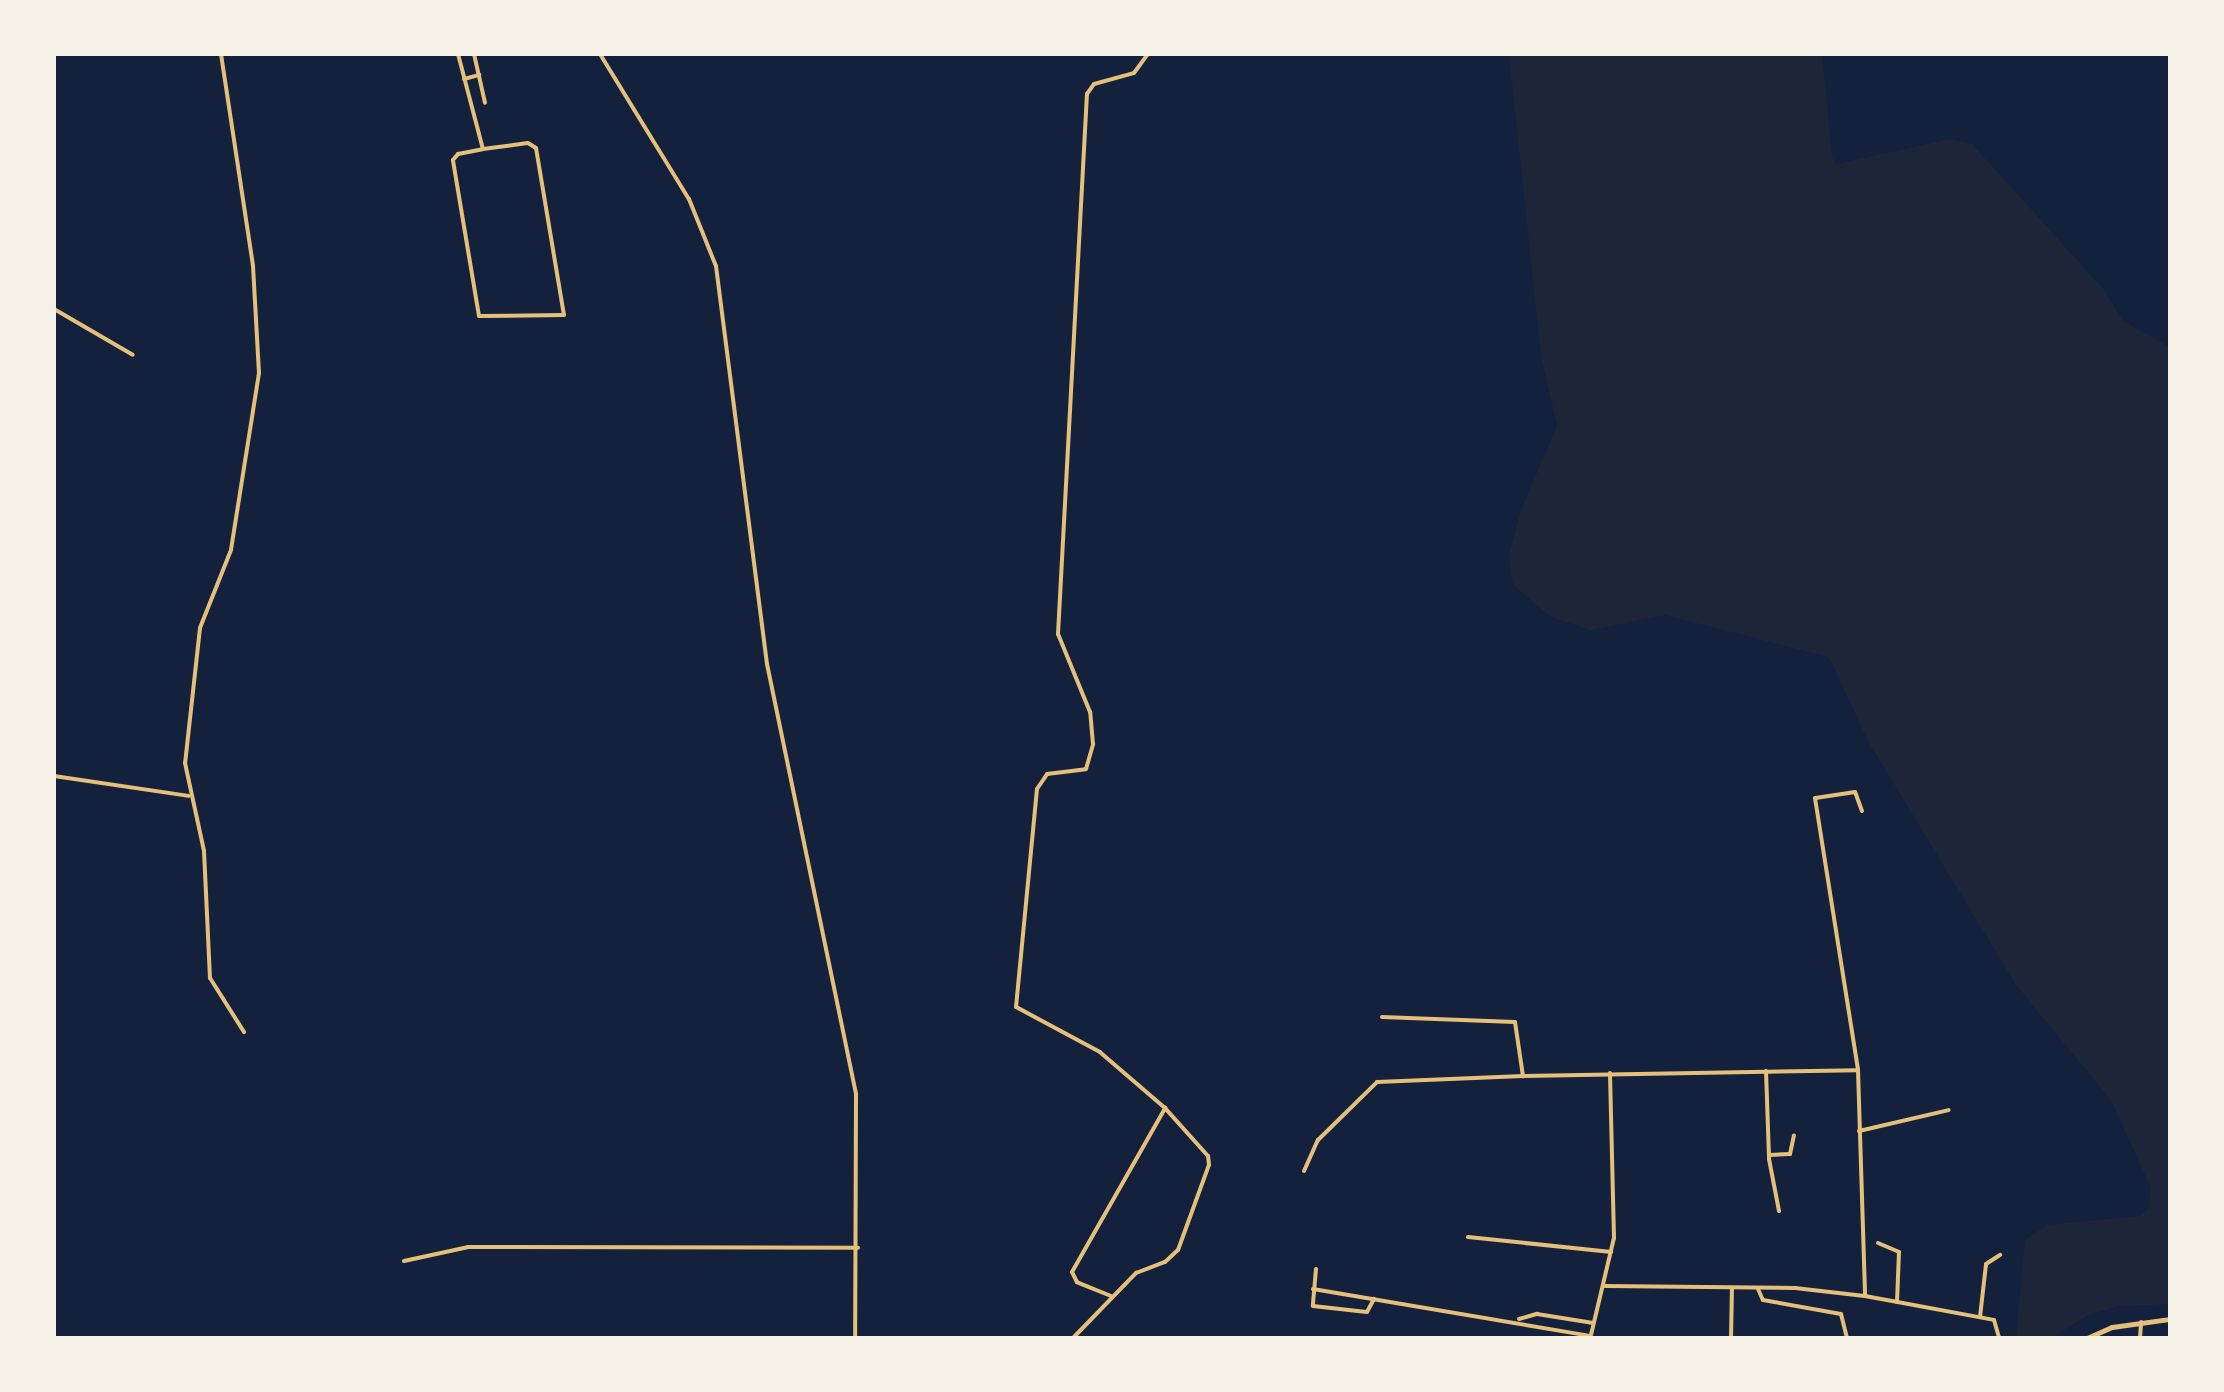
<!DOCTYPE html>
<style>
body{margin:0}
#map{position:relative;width:2224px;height:1392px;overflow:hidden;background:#14213d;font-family:"PT Sans",sans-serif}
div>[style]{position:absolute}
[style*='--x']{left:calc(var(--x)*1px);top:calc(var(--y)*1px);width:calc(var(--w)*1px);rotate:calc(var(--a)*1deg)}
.green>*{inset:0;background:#1d2539}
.minor>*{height:4px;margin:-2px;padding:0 2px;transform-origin:2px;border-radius:2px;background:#e5c07b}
.tertiary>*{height:5px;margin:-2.5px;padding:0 2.5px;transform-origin:2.5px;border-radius:2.5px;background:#e5c07b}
span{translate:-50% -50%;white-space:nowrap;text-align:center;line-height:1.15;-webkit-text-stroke:6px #f6f1e7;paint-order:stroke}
.frame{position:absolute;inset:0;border:56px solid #f6f1e7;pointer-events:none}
</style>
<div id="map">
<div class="green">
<div style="clip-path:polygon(1509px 54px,1822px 54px,1832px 157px,1837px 164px,1950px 139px,1972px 144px,2104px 290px,2123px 321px,2170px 347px,2170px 1304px,2119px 1306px,2090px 1314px,2051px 1338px,2016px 1338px,2025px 1240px,2047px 1225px,2140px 1216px,2149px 1208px,2151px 1188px,2111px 1100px,2016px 985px,1868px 741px,1829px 657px,1665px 615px,1591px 630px,1551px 617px,1513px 585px,1509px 556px,1521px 510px,1557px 426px,1541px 355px)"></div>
</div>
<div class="minor">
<div style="--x:221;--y:54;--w:214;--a:81.4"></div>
<div style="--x:253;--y:266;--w:107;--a:86.8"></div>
<div style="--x:259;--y:373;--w:179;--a:99"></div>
<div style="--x:231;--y:550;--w:84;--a:111.7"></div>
<div style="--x:200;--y:628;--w:136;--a:96.3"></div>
<div style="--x:185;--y:763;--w:90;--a:77.8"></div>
<div style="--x:204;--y:851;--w:127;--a:87.3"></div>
<div style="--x:210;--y:978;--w:64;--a:57.8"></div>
<div style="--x:458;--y:54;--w:98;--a:75.3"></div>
<div style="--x:483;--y:149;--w:45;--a:-7.6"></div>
<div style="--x:528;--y:143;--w:9;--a:32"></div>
<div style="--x:536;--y:148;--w:169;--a:80.5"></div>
<div style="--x:564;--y:315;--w:85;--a:179.3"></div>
<div style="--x:479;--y:316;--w:158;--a:-99.5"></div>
<div style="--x:453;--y:160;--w:8;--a:-50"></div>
<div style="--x:458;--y:154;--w:25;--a:-11"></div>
<div style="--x:474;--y:54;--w:50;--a:77.3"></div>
<div style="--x:600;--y:54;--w:170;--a:58.5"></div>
<div style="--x:689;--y:199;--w:72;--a:68.1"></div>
<div style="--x:716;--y:266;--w:401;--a:82.7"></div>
<div style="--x:767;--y:664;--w:439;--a:78.3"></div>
<div style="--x:856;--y:1094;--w:244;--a:90.2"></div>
<div style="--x:464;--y:79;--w:16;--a:-15"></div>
<div style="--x:54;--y:309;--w:91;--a:30.2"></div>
<div style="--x:54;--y:776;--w:136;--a:8.4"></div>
<div style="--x:1862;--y:811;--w:20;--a:-110"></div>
<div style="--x:1855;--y:792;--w:40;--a:171.5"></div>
<div style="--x:1815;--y:798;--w:275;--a:81"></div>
<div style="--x:1858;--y:1070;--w:226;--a:88.2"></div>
<div style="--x:1382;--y:1017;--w:133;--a:2.2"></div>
<div style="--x:1515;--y:1022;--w:55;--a:81.6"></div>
<div style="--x:1523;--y:1076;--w:335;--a:-1"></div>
<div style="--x:1766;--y:1071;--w:88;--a:88"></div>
<div style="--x:1769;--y:1159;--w:53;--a:79.1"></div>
<div style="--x:1859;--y:1131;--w:92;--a:-13.1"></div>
<div style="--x:1769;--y:1155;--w:21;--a:-3"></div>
<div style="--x:1790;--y:1154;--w:19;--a:-78"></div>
<div style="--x:1304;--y:1171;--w:34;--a:-66"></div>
<div style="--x:1318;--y:1140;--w:83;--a:-44.5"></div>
<div style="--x:1377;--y:1082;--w:146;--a:-2.4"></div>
<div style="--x:1468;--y:1237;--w:144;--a:6"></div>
<div style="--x:1878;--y:1243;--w:23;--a:23"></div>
<div style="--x:1899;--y:1252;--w:50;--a:92.3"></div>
<div style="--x:404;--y:1261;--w:66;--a:-12.3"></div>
<div style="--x:468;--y:1247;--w:390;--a:0.1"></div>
<div style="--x:1316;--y:1269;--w:37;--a:95"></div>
<div style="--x:1313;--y:1306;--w:54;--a:6.3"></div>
<div style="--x:1367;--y:1312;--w:15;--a:-62"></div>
<div style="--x:1605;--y:1286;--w:190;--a:0.6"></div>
<div style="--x:1795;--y:1288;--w:70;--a:6.5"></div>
<div style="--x:1865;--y:1296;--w:131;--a:10.5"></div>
<div style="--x:1994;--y:1320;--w:19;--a:74"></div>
<div style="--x:1313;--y:1289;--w:281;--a:9.6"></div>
<div style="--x:1758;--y:1289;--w:12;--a:66"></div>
<div style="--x:1763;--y:1300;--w:79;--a:10.2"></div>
<div style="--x:1841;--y:1314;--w:25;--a:76"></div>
<div style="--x:1111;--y:1296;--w:37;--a:-158"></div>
<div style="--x:1077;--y:1282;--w:11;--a:-117"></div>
<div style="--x:1072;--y:1272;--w:189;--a:-60.4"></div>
<div style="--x:1980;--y:1317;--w:53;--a:-83.5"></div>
<div style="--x:1986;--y:1264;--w:17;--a:-33"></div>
<div style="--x:1519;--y:1319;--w:19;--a:-16"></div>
<div style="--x:1537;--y:1314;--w:57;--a:9.1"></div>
<div style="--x:1591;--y:1335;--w:100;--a:-76.7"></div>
<div style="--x:1614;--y:1238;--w:165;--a:-91.4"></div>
<div style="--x:1073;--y:1338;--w:91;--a:-45.9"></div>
<div style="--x:1136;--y:1273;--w:31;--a:-21"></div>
<div style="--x:1165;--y:1262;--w:18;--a:-43"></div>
<div style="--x:1178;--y:1250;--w:90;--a:-70"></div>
<div style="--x:1209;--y:1165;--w:9;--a:-96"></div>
<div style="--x:1208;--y:1156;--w:64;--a:-131.9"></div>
<div style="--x:1165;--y:1108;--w:86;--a:-139.3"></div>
<div style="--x:1100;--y:1052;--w:95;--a:-151.8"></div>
<div style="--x:1016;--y:1007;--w:219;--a:-84.5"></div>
<div style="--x:1037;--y:789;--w:18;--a:-56"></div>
<div style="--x:1047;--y:774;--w:39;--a:-7"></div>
<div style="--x:1086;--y:769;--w:26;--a:-74"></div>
<div style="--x:1093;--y:744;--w:32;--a:-95"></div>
<div style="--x:1090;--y:712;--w:84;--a:-112.3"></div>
<div style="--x:1058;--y:634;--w:541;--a:-86.93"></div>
<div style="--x:1087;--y:94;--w:12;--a:-55"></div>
<div style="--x:1094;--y:84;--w:41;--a:-15.4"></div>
<div style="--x:1134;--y:73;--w:24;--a:-54"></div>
<div style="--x:1731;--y:1338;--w:50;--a:-88.9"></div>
<div style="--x:2140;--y:1338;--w:16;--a:-86"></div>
</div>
<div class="tertiary">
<div style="--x:2087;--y:1338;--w:27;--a:-24"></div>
<div style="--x:2112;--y:1327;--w:59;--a:-7.9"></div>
</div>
<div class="frame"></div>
</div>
